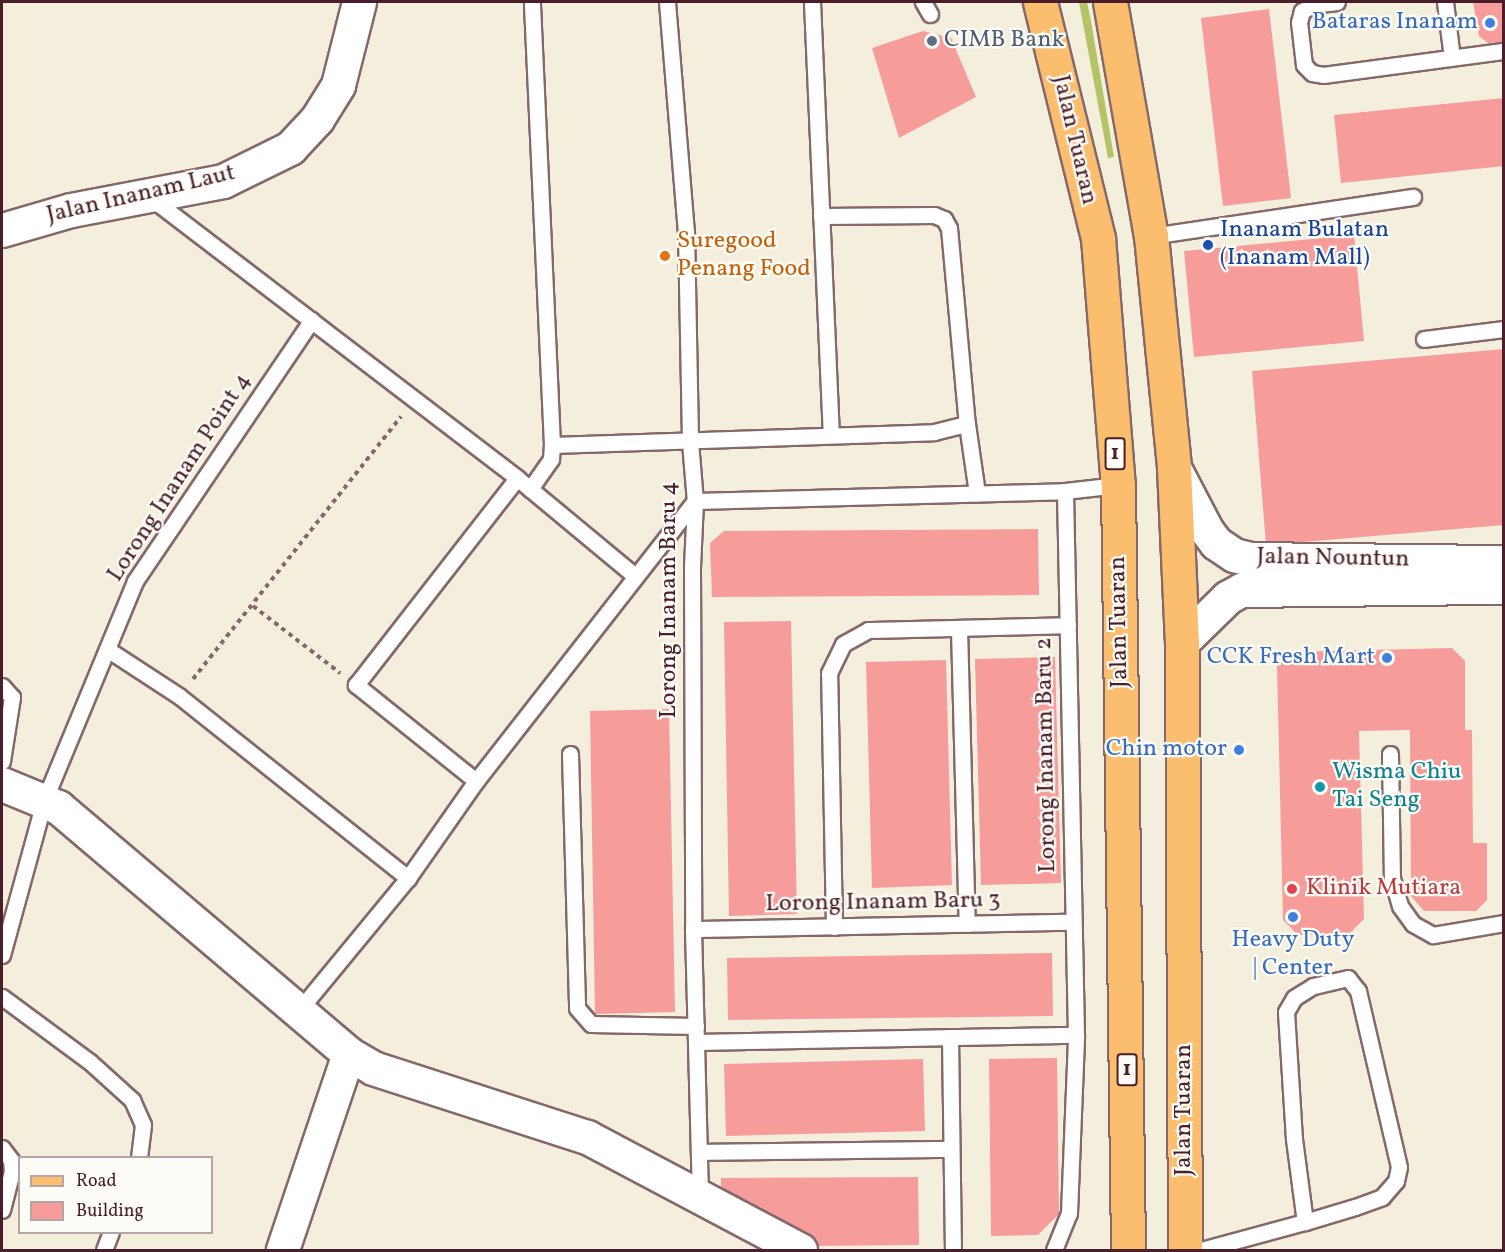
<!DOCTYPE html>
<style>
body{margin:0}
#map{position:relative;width:1505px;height:1252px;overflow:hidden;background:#f3efdc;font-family:Vollkorn,serif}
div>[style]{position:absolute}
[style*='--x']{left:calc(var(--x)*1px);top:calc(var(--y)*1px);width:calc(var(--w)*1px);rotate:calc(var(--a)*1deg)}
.green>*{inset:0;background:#b3c366}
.building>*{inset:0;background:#f69d9c}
.path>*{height:4px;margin-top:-2px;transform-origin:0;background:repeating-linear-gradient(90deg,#856869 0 4.5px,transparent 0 9px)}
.roads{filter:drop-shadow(2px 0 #856869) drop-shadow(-2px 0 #856869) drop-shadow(0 2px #856869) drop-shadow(0 -2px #856869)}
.service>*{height:15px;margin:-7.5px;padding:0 7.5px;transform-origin:7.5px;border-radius:7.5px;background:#fff}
.minor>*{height:32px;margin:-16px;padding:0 16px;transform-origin:16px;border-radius:16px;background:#fff}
.tertiary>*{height:33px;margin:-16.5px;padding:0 16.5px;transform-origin:16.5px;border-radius:16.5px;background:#fff}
.primary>*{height:33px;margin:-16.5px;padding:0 16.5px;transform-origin:16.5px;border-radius:16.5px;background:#fbbe6e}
.dots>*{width:16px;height:16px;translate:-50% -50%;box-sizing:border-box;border:3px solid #fdfcf7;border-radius:50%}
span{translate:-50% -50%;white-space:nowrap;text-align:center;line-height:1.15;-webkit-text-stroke:4.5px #fdfcf7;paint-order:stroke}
.shield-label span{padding:2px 4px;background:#fdfcf7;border:2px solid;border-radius:4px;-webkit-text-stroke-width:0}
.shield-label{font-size:22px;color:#4a1f2b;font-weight:700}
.shop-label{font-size:24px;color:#366cbe}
.right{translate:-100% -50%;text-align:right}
.service-label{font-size:24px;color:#4e5e75}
.left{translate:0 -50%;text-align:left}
.street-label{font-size:24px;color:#4a1f2b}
.transit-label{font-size:24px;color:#164399}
.food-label{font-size:24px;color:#c56008}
.culture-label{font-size:24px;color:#0d838f}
.health-label{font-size:24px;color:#be3a42}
.frame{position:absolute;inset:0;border:3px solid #4a1f2b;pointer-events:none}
.legend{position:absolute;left:18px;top:1156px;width:195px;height:78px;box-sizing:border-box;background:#fdfcf7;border:2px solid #b5a4a5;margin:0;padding:8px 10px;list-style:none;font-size:18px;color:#4a1f2b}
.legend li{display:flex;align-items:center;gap:12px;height:30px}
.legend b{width:30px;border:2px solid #b5a4a5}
</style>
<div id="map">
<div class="green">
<div style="clip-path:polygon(1079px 2px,1087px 2px,1091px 21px,1114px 157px,1108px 158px)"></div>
</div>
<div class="building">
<div style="clip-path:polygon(1473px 2px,1504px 2px,1504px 42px,1488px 43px,1479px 36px)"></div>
<div style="clip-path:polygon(1269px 9px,1291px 198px,1223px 206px,1201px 18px)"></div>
<div style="clip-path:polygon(923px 31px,951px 38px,976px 97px,899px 138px,872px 48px)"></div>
<div style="clip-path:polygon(1504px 98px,1504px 166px,1341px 183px,1334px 115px)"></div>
<div style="clip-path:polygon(1354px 235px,1364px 341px,1194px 357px,1184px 251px)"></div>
<div style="clip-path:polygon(1504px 349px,1504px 525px,1266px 545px,1252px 371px)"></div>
<div style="clip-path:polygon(1038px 529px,1039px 595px,712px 597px,710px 543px,724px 531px)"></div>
<div style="clip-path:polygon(791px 621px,797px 914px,729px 916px,724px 622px)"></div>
<div style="clip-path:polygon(1452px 648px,1465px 661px,1465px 730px,1472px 730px,1473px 843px,1487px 843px,1487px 900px,1476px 911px,1424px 911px,1411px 896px,1410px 730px,1359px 731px,1364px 919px,1350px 933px,1298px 935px,1283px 920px,1277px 666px,1292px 652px)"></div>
<div style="clip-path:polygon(1055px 657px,1061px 883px,981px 885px,975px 659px)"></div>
<div style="clip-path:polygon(946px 660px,952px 885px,872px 888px,866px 662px)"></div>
<div style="clip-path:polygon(669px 709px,675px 1012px,595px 1014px,590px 711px)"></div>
<div style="clip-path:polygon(1052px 953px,1053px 1016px,728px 1020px,727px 958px)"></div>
<div style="clip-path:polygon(1057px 1058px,1059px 1214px,1038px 1235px,991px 1236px,989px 1059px)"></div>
<div style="clip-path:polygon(923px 1059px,925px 1131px,726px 1136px,724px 1064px)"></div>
<div style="clip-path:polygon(918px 1177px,919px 1245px,809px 1246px,721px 1198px,721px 1178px)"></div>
</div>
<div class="path">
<div style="--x:253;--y:606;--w:110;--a:37.6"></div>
<div style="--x:193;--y:679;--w:335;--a:-51.6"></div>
</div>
<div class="roads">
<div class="service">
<div style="--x:667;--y:2;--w:230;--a:85.3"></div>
<div style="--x:686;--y:231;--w:211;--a:88.9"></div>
<div style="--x:690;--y:442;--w:59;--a:85.2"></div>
<div style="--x:695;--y:501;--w:66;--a:92.6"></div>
<div style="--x:692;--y:567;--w:362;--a:89.8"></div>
<div style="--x:693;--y:929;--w:268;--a:88.5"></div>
<div style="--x:812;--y:2;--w:432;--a:87.5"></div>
<div style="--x:923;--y:2;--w:14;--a:60"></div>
<div style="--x:1337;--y:2;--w:24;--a:173"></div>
<div style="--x:1313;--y:5;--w:13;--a:151"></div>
<div style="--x:1302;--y:11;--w:11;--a:105"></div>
<div style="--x:1299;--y:22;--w:43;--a:83.4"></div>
<div style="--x:1304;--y:65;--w:11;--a:45"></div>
<div style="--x:1312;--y:73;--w:11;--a:10"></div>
<div style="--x:1323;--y:75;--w:183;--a:-7.6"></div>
<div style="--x:1445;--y:2;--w:56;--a:82.9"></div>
<div style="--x:151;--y:198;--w:461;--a:37.4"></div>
<div style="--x:517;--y:478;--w:152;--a:39.7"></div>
<div style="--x:821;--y:216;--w:113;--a:-0.5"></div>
<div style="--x:934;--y:215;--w:11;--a:22"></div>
<div style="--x:944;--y:219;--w:10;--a:61"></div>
<div style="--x:949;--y:228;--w:197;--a:84.8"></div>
<div style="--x:967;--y:424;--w:70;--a:81.8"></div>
<div style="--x:1151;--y:236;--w:265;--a:-8.5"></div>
<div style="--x:1424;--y:339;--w:81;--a:-7.1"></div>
<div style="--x:552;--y:445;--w:382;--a:-1.9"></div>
<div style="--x:934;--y:432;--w:34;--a:-14"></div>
<div style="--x:530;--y:489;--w:37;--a:-55"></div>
<div style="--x:551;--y:459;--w:14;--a:-86"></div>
<div style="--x:552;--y:445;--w:443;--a:-92.6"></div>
<div style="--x:959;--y:628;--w:296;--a:88.5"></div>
<div style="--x:107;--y:649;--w:86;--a:33.1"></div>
<div style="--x:179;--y:696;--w:293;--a:38.5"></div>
<div style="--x:2;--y:686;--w:15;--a:48"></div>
<div style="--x:12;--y:697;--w:65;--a:98.9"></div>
<div style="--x:570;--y:754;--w:254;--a:88.4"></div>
<div style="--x:577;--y:1008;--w:21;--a:49"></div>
<div style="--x:591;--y:1024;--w:105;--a:1.1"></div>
<div style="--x:1390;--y:754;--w:124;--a:89.1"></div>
<div style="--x:1392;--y:878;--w:29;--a:74"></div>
<div style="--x:1400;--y:906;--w:22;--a:54"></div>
<div style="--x:1413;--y:924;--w:23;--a:29"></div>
<div style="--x:1433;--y:935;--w:72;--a:-9.6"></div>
<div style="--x:476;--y:781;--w:154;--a:-141.3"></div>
<div style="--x:356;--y:685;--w:262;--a:-52.1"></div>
<div style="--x:834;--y:927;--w:254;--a:-91.1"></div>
<div style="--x:829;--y:673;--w:32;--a:-64"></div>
<div style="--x:843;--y:644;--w:29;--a:-29"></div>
<div style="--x:868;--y:630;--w:200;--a:-1.4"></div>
<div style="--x:693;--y:929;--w:380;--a:-1.1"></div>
<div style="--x:2;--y:955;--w:160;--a:-74.7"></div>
<div style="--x:44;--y:801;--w:238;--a:-67.5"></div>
<div style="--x:135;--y:581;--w:315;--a:-55.9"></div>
<div style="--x:2;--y:997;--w:109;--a:36.5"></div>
<div style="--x:90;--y:1062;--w:57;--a:42.1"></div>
<div style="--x:132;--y:1100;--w:27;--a:66"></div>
<div style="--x:143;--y:1125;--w:33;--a:97"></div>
<div style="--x:300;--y:1009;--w:170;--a:-50.5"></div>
<div style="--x:408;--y:878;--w:118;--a:-55"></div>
<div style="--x:476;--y:781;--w:355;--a:-52"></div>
<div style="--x:695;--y:501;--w:370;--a:-1.5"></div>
<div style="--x:1065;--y:491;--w:53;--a:-6.5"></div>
<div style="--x:950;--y:1037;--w:213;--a:89.2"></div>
<div style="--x:696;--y:1042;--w:380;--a:-1.1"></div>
<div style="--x:2;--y:1148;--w:15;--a:53"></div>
<div style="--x:11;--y:1160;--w:11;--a:85"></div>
<div style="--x:12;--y:1171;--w:40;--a:104.4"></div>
<div style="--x:699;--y:1152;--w:252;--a:-0.7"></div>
<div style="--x:104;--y:1250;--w:19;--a:-69"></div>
<div style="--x:1054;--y:1250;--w:40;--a:-68"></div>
<div style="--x:1069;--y:1213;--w:178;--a:-87.7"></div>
<div style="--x:1076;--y:1035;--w:544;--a:-91.16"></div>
<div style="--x:1201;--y:1250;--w:108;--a:-15.1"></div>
<div style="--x:1305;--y:1222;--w:52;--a:-16.7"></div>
<div style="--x:1355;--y:1207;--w:29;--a:-20"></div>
<div style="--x:1382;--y:1197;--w:21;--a:-49"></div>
<div style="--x:1396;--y:1181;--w:14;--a:-78"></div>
<div style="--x:1399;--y:1167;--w:181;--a:-103.1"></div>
<div style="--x:1358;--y:991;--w:16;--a:-128"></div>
<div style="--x:1348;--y:978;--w:36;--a:167"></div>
<div style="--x:1313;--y:986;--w:22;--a:148"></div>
<div style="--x:1294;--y:998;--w:16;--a:120"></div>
<div style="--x:1286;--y:1012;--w:127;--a:86.4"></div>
<div style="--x:1294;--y:1139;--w:84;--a:82.5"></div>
</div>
<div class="minor">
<div style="--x:283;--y:1250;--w:207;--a:-71.4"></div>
</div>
<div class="tertiary">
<div style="--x:2;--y:230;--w:72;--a:-16.2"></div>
<div style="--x:71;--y:210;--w:155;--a:-10.8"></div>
<div style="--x:223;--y:181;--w:75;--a:-26.2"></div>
<div style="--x:290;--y:148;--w:40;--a:-47"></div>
<div style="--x:317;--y:119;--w:40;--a:-58"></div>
<div style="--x:338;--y:85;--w:86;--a:-75.8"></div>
<div style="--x:1174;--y:468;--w:71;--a:62.4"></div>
<div style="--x:1207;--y:531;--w:15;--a:53"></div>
<div style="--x:1216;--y:543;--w:22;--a:34"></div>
<div style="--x:1234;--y:555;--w:16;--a:14"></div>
<div style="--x:1250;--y:559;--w:254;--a:0.7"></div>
<div style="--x:1182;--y:642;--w:64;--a:-44.4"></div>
<div style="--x:1228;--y:597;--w:15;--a:-28"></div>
<div style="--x:1241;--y:590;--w:263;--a:-0.7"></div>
<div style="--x:2;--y:784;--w:61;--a:22.3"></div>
<div style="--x:58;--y:807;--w:382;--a:40.3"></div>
<div style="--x:349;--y:1054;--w:28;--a:30"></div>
<div style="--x:373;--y:1068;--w:225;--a:17.9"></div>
<div style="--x:587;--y:1137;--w:241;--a:27.9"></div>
</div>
<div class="primary">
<div style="--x:1040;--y:2;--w:243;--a:76.2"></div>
<div style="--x:1098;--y:238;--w:248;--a:85.4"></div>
<div style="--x:1118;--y:485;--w:765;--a:89.25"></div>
<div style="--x:1110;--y:2;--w:238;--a:80.1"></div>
<div style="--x:1151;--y:236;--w:233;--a:84.3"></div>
<div style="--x:1174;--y:468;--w:174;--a:87.4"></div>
<div style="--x:1182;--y:642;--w:608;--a:89.72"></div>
</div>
</div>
<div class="dots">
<div style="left:1490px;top:23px;background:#3f7fe0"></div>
<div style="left:932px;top:41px;background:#5c6f8a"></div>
<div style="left:1208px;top:245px;background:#1a4fb4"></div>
<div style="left:665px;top:256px;background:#e8710a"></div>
<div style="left:1387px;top:658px;background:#3f7fe0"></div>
<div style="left:1239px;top:750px;background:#3f7fe0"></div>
<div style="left:1320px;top:787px;background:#0f9aa8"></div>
<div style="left:1292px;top:889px;background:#e0444e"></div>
<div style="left:1293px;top:917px;background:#3f7fe0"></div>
</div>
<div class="shield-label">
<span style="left:1115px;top:454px">1</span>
<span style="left:1127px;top:1070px">1</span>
</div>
<div class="shop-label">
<span class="right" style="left:1478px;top:23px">Bataras Inanam</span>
<span class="right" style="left:1375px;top:658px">CCK Fresh Mart</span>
<span class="right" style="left:1227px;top:750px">Chin motor</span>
<span style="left:1293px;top:955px">Heavy Duty<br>| Center</span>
</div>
<div class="service-label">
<span class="left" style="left:944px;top:41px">CIMB Bank</span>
</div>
<div class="street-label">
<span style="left:1074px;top:140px;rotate:77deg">Jalan Tuaran</span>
<span style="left:141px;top:195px;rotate:-13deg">Jalan Inanam Laut</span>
<span style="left:180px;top:478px;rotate:-57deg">Lorong Inanam Point 4</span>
<span style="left:1333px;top:559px;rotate:1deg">Jalan Nountun</span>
<span style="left:670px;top:600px;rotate:-90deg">Lorong Inanam Baru 4</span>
<span style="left:1120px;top:622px;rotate:-91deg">Jalan Tuaran</span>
<span style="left:1047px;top:755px;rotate:-91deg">Lorong Inanam Baru 2</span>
<span style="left:883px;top:903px;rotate:-1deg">Lorong Inanam Baru 3</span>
<span style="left:1185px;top:1110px;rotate:-90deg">Jalan Tuaran</span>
</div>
<div class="transit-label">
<span class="left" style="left:1220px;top:245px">Inanam Bulatan<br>(Inanam Mall)</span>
</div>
<div class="food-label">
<span class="left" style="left:677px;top:256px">Suregood<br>Penang Food</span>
</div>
<div class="culture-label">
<span class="left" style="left:1332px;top:787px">Wisma Chiu<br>Tai Seng</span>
</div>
<div class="health-label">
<span class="left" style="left:1306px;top:889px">Klinik Mutiara</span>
</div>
<div class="frame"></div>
<ul class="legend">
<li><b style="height:8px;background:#fbbe6e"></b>Road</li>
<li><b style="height:16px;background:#f69d9c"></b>Building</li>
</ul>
</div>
